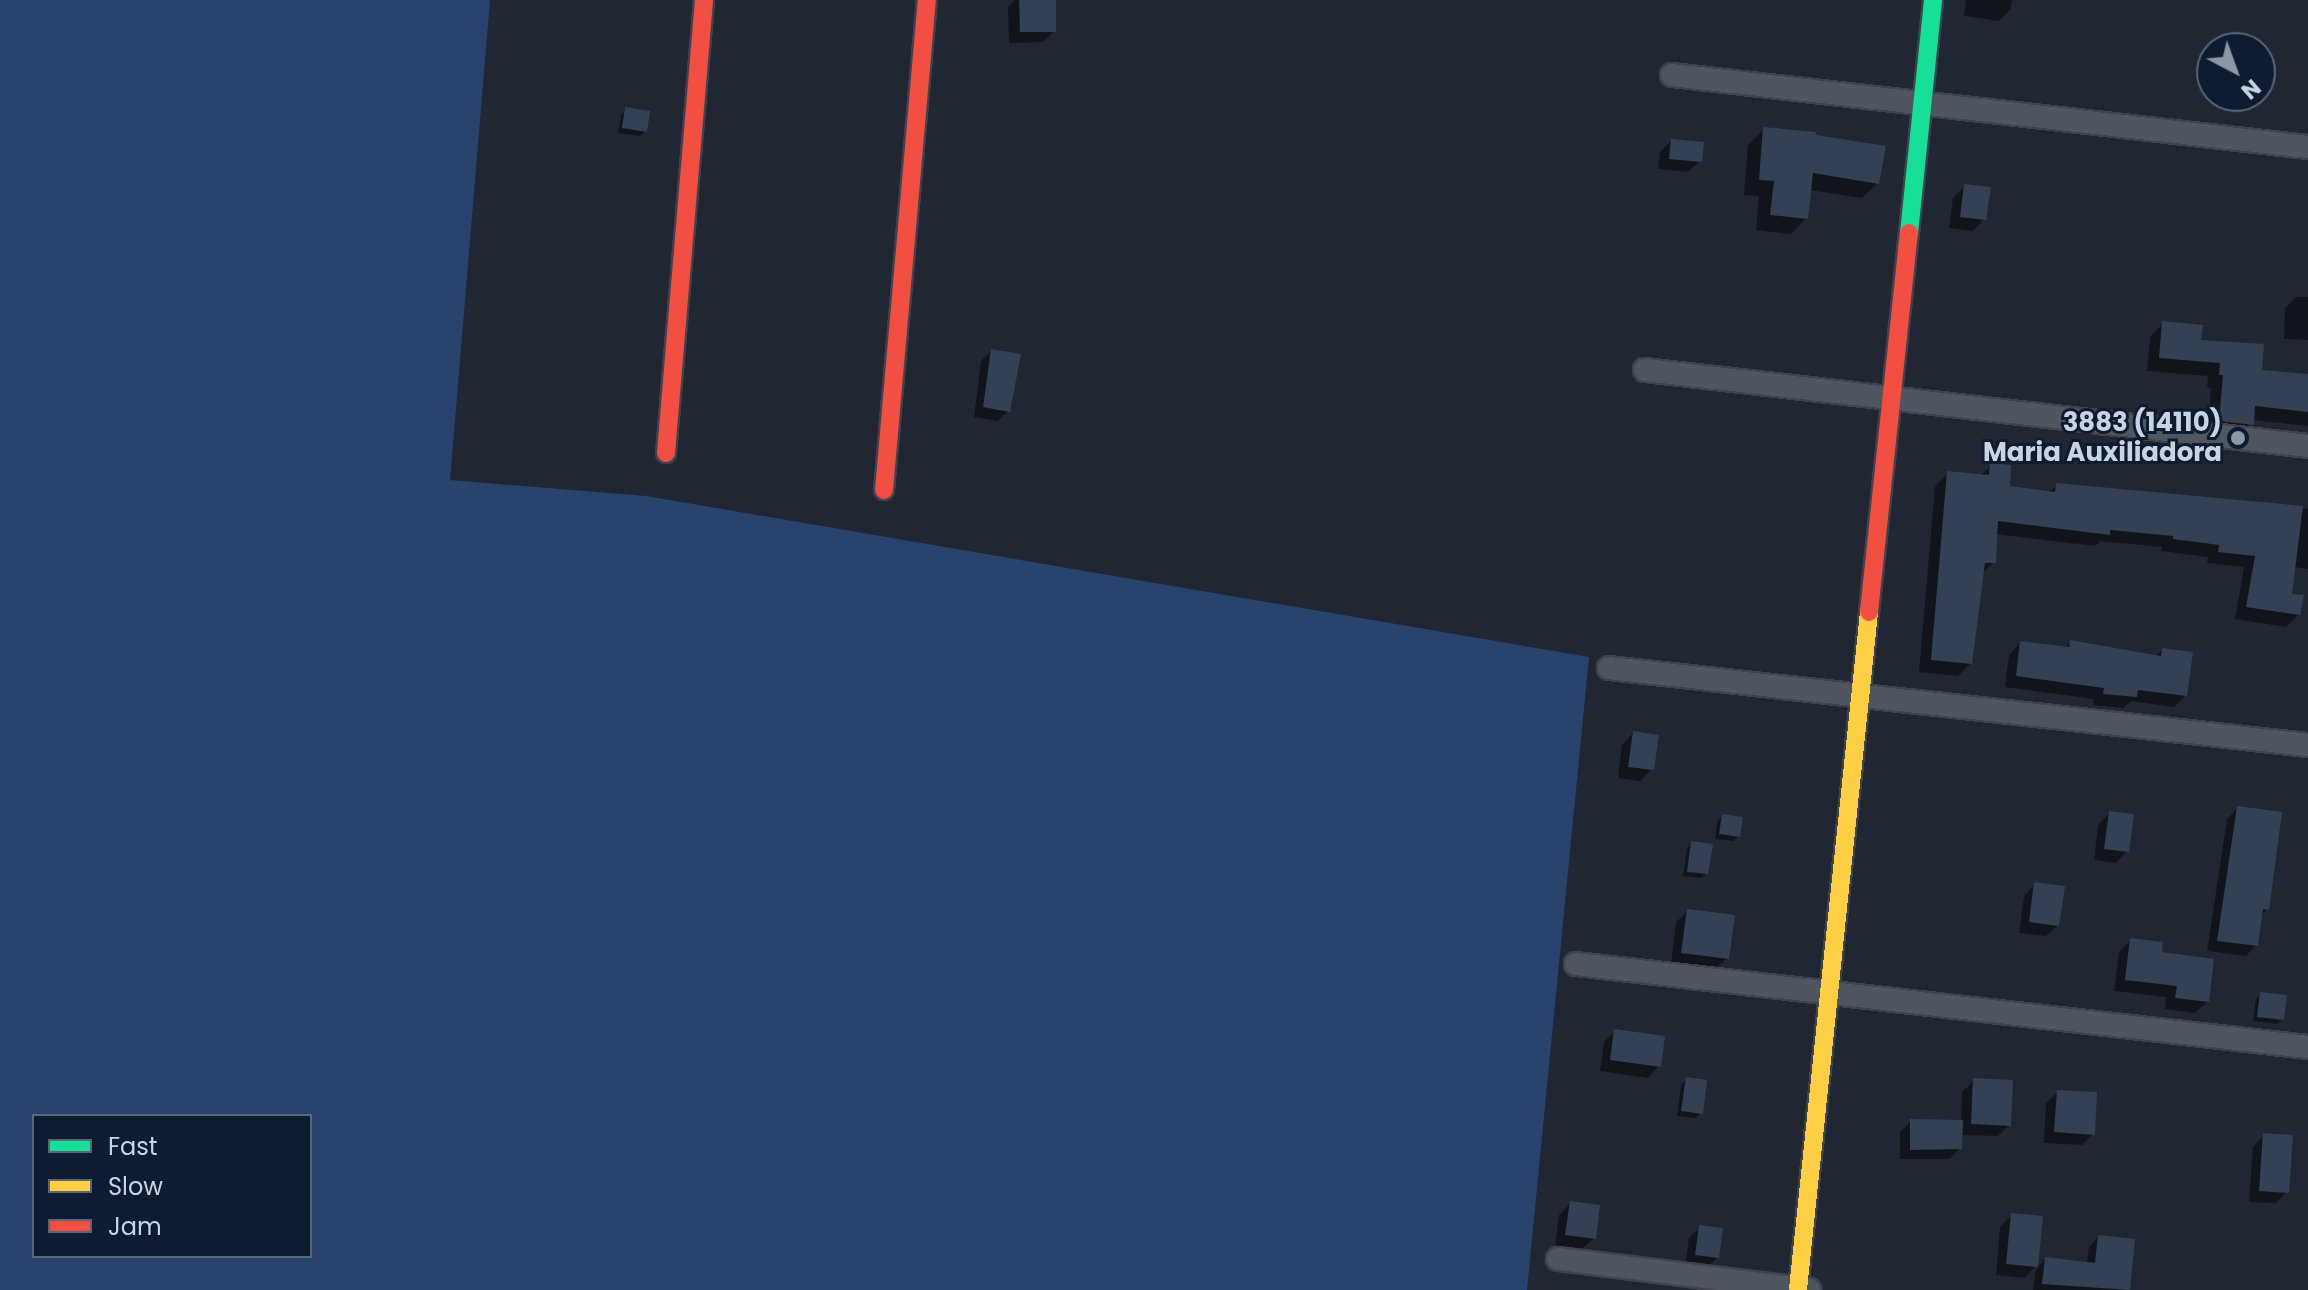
<!DOCTYPE html>
<style>
body{margin:0}
#map{position:relative;width:2308px;height:1290px;overflow:hidden;background:#202733;font-family:Poppins,sans-serif}
div>[style]{position:absolute}
[style*='--x']{left:calc(var(--x)*1px);top:calc(var(--y)*1px);width:calc(var(--w)*1px);rotate:calc(var(--a)*1deg)}
.green>*{inset:0;background:#29436d}
.shadow>*{inset:0;background:#0007}
.building>*{inset:0;background:#344053}
.roads{filter:drop-shadow(2px 0 #3e434e) drop-shadow(-2px 0 #3e434e) drop-shadow(0 2px #3e434e) drop-shadow(0 -2px #3e434e)}
.street>*{height:22px;margin:-11px;padding:0 11px;transform-origin:11px;border-radius:11px;background:#50565f}
.fast>*{height:18px;margin:-9px;padding:0 9px;transform-origin:9px;border-radius:9px;background:#16e098}
.slow>*{height:18px;margin:-9px;padding:0 9px;transform-origin:9px;border-radius:9px;background:#ffcf43}
.jam>*{height:18px;margin:-9px;padding:0 9px;transform-origin:9px;border-radius:9px;background:#f24e42}
.dots>*{width:22px;height:22px;translate:-50% -50%;box-sizing:border-box;border:4px solid #0e1c31;border-radius:50%}
span{translate:-50% -50%;white-space:nowrap;text-align:center;line-height:1.15;-webkit-text-stroke:6px #0e1c31;paint-order:stroke}
.poi-label{font-size:26px;color:#cad3e2;font-weight:700}
.right{translate:-100% -50%;text-align:right}
.legend{position:absolute;left:32px;top:1114px;width:280px;height:144px;box-sizing:border-box;background:#0e1c31;border:2px solid #596578;margin:0;padding:10px 14px;list-style:none;font-size:24px;color:#cad3e2}
.legend li{display:flex;align-items:center;gap:16px;height:40px}
.legend b{width:40px;border:2px solid #596578}
.north{position:absolute;left:2196px;top:32px;width:80px;height:80px;box-sizing:border-box;background:#0e1c31;border:2px solid #596578;border-radius:50%;rotate:139deg;font-size:22px;font-weight:700;line-height:32px;text-align:center;color:#cad3e2}
.north::after{content:'';display:block;margin:auto;width:28px;height:36px;background:#8e97a5;clip-path:polygon(50% 0,100% 100%,50% 72%,0 100%)}
</style>
<div id="map">
<div class="green">
<div style="clip-path:polygon(evenodd,0 0,490px 0,450px 480px,646px 496px,1589px 657px,1527px 1290px,0 1290px,0 0,310px 1116px,310px 1256px,34px 1256px,34px 1116px,310px 1116px)"></div>
</div>
<div class="shadow">
<div style="clip-path:polygon(1015px 0,1054px 0,1054px 31px,1043px 42px,1009px 43px,1008px 7px)"></div>
<div style="clip-path:polygon(1966px 0,2012px 0,2010px 10px,1999px 21px,1964px 16px)"></div>
<div style="clip-path:polygon(626px 110px,645px 131px,640px 136px,618px 133px,621px 115px)"></div>
<div style="clip-path:polygon(1764px 129px,1814px 136px,1878px 183px,1862px 198px,1809px 190px,1806px 218px,1791px 234px,1756px 230px,1759px 196px,1744px 195px,1748px 145px)"></div>
<div style="clip-path:polygon(1671px 141px,1700px 161px,1688px 172px,1658px 169px,1660px 152px)"></div>
<div style="clip-path:polygon(1965px 186px,1984px 219px,1973px 231px,1949px 228px,1953px 198px)"></div>
<div style="clip-path:polygon(2296px 297px,2308px 297px,2308px 340px,2284px 339px,2285px 308px)"></div>
<div style="clip-path:polygon(2163px 323px,2260px 371px,2308px 376px,2308px 426px,2252px 420px,2239px 437px,2207px 434px,2211px 388px,2207px 387px,2208px 376px,2147px 371px,2150px 337px)"></div>
<div style="clip-path:polygon(991px 351px,1008px 411px,998px 421px,974px 417px,981px 361px)"></div>
<div style="clip-path:polygon(1991px 466px,2007px 487px,2048px 493px,2057px 485px,2308px 509px,2308px 569px,2294px 567px,2290px 595px,2299px 614px,2286px 627px,2235px 619px,2244px 567px,2207px 563px,2208px 557px,2161px 551px,2162px 547px,2100px 541px,2095px 546px,1995px 534px,1994px 562px,1982px 574px,1970px 664px,1958px 676px,1919px 672px,1935px 486px,1948px 473px,1980px 476px)"></div>
<div style="clip-path:polygon(2020px 643px,2065px 648px,2070px 643px,2155px 657px,2162px 650px,2186px 695px,2174px 707px,2131px 701px,2124px 708px,2093px 705px,2094px 699px,2005px 687px,2009px 655px)"></div>
<div style="clip-path:polygon(1633px 733px,1652px 769px,1640px 781px,1618px 778px,1622px 745px)"></div>
<div style="clip-path:polygon(2238px 808px,2267px 909px,2260px 916px,2256px 945px,2246px 956px,2207px 951px,2227px 819px)"></div>
<div style="clip-path:polygon(2110px 813px,2127px 851px,2116px 863px,2094px 860px,2098px 825px)"></div>
<div style="clip-path:polygon(1722px 816px,1739px 836px,1733px 841px,1715px 839px,1717px 822px)"></div>
<div style="clip-path:polygon(1692px 843px,1707px 873px,1701px 878px,1683px 876px,1687px 848px)"></div>
<div style="clip-path:polygon(2035px 884px,2058px 925px,2046px 936px,2019px 933px,2024px 896px)"></div>
<div style="clip-path:polygon(1688px 911px,1727px 958px,1715px 969px,1671px 964px,1676px 922px)"></div>
<div style="clip-path:polygon(2131px 940px,2160px 954px,2207px 1002px,2195px 1013px,2165px 1009px,2166px 997px,2114px 991px,2119px 952px)"></div>
<div style="clip-path:polygon(2261px 994px,2283px 1019px,2277px 1024px,2253px 1021px,2256px 999px)"></div>
<div style="clip-path:polygon(1615px 1031px,1659px 1066px,1648px 1078px,1600px 1071px,1604px 1042px)"></div>
<div style="clip-path:polygon(1686px 1080px,1701px 1113px,1696px 1118px,1677px 1116px,1681px 1085px)"></div>
<div style="clip-path:polygon(1974px 1081px,2009px 1125px,1998px 1136px,1960px 1135px,1960px 1148px,1950px 1159px,1900px 1159px,1900px 1132px,1911px 1121px,1961px 1122px,1962px 1092px)"></div>
<div style="clip-path:polygon(2058px 1092px,2093px 1134px,2082px 1145px,2044px 1143px,2046px 1103px)"></div>
<div style="clip-path:polygon(2264px 1135px,2287px 1192px,2276px 1203px,2249px 1202px,2253px 1147px)"></div>
<div style="clip-path:polygon(1571px 1203px,1594px 1238px,1582px 1249px,1555px 1246px,1559px 1215px)"></div>
<div style="clip-path:polygon(2012px 1215px,2036px 1266px,2024px 1278px,1996px 1275px,2000px 1227px)"></div>
<div style="clip-path:polygon(1700px 1227px,1717px 1258px,1705px 1269px,1685px 1266px,1689px 1238px)"></div>
<div style="clip-path:polygon(2098px 1237px,2133px 1240px,2128px 1290px,2033px 1290px,2036px 1269px,2045px 1259px,2087px 1264px,2089px 1247px)"></div>
</div>
<div class="building">
<div style="clip-path:polygon(1019px 0,1056px 0,1056px 32px,1020px 32px)"></div>
<div style="clip-path:polygon(625px 107px,650px 111px,647px 132px,622px 128px)"></div>
<div style="clip-path:polygon(1763px 127px,1816px 132px,1816px 135px,1886px 146px,1879px 184px,1813px 173px,1808px 219px,1770px 215px,1774px 181px,1759px 180px)"></div>
<div style="clip-path:polygon(1671px 139px,1704px 142px,1702px 162px,1669px 159px)"></div>
<div style="clip-path:polygon(1964px 184px,1991px 187px,1986px 220px,1960px 217px)"></div>
<div style="clip-path:polygon(2162px 321px,2203px 325px,2201px 340px,2264px 344px,2262px 370px,2308px 374px,2308px 412px,2255px 406px,2254px 425px,2219px 421px,2223px 375px,2219px 375px,2220px 363px,2159px 358px)"></div>
<div style="clip-path:polygon(991px 349px,1021px 354px,1010px 412px,983px 407px)"></div>
<div style="clip-path:polygon(1990px 463px,2011px 465px,2010px 486px,2055px 492px,2056px 483px,2303px 506px,2292px 594px,2304px 595px,2300px 615px,2246px 607px,2255px 556px,2218px 552px,2219px 545px,2173px 539px,2173px 536px,2110px 530px,2110px 535px,1998px 521px,1996px 563px,1985px 563px,1972px 664px,1931px 660px,1947px 471px,1989px 475px)"></div>
<div style="clip-path:polygon(2070px 640px,2161px 656px,2162px 648px,2193px 652px,2187px 696px,2138px 690px,2137px 697px,2103px 694px,2104px 688px,2016px 676px,2020px 641px,2069px 647px)"></div>
<div style="clip-path:polygon(1633px 731px,1659px 735px,1654px 770px,1628px 767px)"></div>
<div style="clip-path:polygon(2237px 806px,2282px 812px,2269px 910px,2263px 909px,2258px 946px,2217px 941px)"></div>
<div style="clip-path:polygon(2109px 811px,2134px 814px,2129px 852px,2104px 849px)"></div>
<div style="clip-path:polygon(1722px 814px,1743px 817px,1740px 837px,1719px 834px)"></div>
<div style="clip-path:polygon(1691px 841px,1713px 844px,1708px 874px,1687px 872px)"></div>
<div style="clip-path:polygon(2034px 882px,2065px 886px,2059px 926px,2029px 922px)"></div>
<div style="clip-path:polygon(1687px 909px,1735px 915px,1729px 959px,1681px 953px)"></div>
<div style="clip-path:polygon(2130px 938px,2163px 942px,2162px 952px,2214px 959px,2209px 1002px,2175px 998px,2177px 986px,2125px 980px)"></div>
<div style="clip-path:polygon(2260px 992px,2287px 995px,2284px 1020px,2257px 1017px)"></div>
<div style="clip-path:polygon(1614px 1029px,1665px 1036px,1661px 1067px,1610px 1060px)"></div>
<div style="clip-path:polygon(1686px 1077px,1707px 1080px,1703px 1114px,1681px 1111px)"></div>
<div style="clip-path:polygon(1973px 1078px,2013px 1080px,2011px 1126px,1971px 1124px)"></div>
<div style="clip-path:polygon(2057px 1090px,2097px 1092px,2095px 1135px,2054px 1132px)"></div>
<div style="clip-path:polygon(1910px 1119px,1963px 1120px,1962px 1149px,1910px 1150px)"></div>
<div style="clip-path:polygon(2263px 1133px,2293px 1135px,2289px 1193px,2259px 1191px)"></div>
<div style="clip-path:polygon(1570px 1201px,1600px 1205px,1596px 1239px,1565px 1235px)"></div>
<div style="clip-path:polygon(2011px 1213px,2043px 1216px,2038px 1267px,2006px 1264px)"></div>
<div style="clip-path:polygon(1699px 1225px,1723px 1228px,1719px 1258px,1695px 1255px)"></div>
<div style="clip-path:polygon(2098px 1235px,2135px 1239px,2130px 1290px,2042px 1284px,2045px 1257px,2095px 1263px)"></div>
</div>
<div class="roads">
<div class="street">
<div style="--x:1672;--y:75;--w:640;--a:6.46"></div>
<div style="--x:1645;--y:370;--w:667;--a:6.54"></div>
<div style="--x:1609;--y:668;--w:703;--a:6.29"></div>
<div style="--x:1576;--y:964;--w:737;--a:6.47"></div>
<div style="--x:1558;--y:1259;--w:253;--a:7"></div>
</div>
<div class="fast">
<div style="--x:1909;--y:233;--w:234;--a:-84.1"></div>
</div>
<div class="slow">
<div style="--x:1798;--y:1289;--w:681;--a:-84.01"></div>
</div>
<div class="jam">
<div style="--x:666;--y:453;--w:455;--a:-85.2"></div>
<div style="--x:884;--y:490;--w:492;--a:-85"></div>
<div style="--x:1869;--y:612;--w:381;--a:-84"></div>
</div>
</div>
<div class="dots">
<div style="left:2238px;top:438px;background:#8e97a5"></div>
</div>
<div class="poi-label">
<span class="right" style="left:2222px;top:438px">3883 (14110)<br>Maria Auxiliadora</span>
</div>
<ul class="legend">
<li><b style="height:10px;background:#16e098"></b>Fast</li>
<li><b style="height:10px;background:#ffcf43"></b>Slow</li>
<li><b style="height:10px;background:#f24e42"></b>Jam</li>
</ul>
<div class="north">N</div>
</div>
